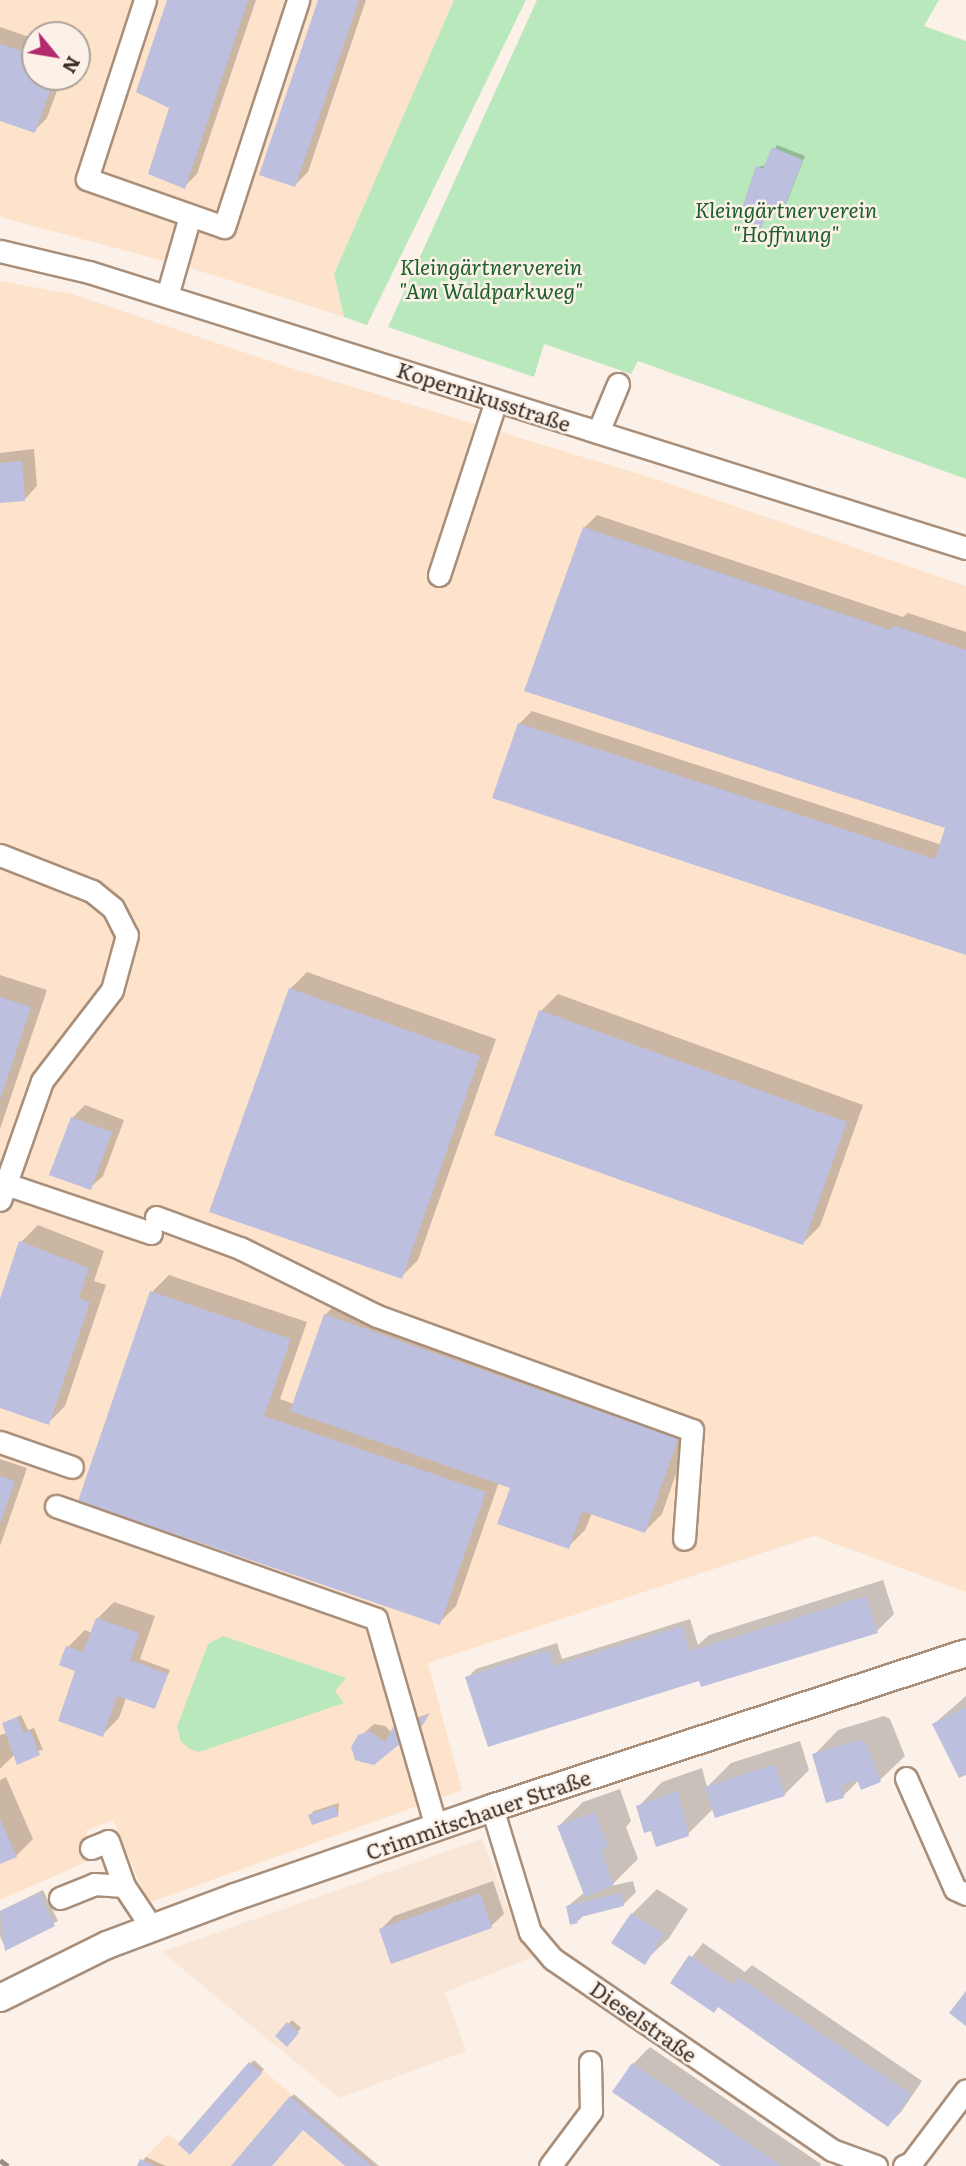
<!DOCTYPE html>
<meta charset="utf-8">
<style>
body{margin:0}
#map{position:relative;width:966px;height:2166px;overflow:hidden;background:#fcf1e8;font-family:Literata,serif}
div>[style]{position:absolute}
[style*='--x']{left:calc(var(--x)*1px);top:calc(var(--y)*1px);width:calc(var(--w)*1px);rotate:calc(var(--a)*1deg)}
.built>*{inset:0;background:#fee3cc}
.education>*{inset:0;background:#f9e6d6}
.green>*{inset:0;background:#b9e8bd}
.shadow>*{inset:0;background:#0003}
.building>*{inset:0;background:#bdbfde}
.roads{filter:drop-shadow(2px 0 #a98f7a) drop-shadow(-2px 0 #a98f7a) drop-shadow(0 2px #a98f7a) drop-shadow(0 -2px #a98f7a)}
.minor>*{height:21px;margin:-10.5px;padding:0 10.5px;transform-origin:10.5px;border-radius:10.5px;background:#fff}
.major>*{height:26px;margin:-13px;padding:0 13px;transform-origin:13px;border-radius:13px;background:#fff}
.rail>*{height:5px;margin-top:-2.5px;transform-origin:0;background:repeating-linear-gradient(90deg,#978c83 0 12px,transparent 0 24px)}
span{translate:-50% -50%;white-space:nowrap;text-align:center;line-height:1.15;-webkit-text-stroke:5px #fcf1e8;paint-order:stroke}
.park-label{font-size:21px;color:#1c5f2a;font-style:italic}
.street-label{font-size:21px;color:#392e25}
.north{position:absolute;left:21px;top:21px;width:70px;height:70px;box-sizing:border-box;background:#fcf1e8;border:2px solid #aea39a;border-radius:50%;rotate:120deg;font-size:19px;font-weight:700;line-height:28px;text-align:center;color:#392e25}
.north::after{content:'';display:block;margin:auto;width:24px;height:32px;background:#b22b6e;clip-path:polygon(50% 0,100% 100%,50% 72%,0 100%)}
</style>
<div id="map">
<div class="built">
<div style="clip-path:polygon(evenodd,0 0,454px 0,334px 274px,344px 317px,197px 270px,0 217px,0 0,35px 35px,77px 35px,77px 77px,35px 77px,35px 35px)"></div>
<div style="clip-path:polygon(0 281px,72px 294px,294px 369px,662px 481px,966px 586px,966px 1592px,814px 1536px,428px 1663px,462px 1790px,148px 1903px,113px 1820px,86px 1831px,93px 1859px,0 1900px)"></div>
<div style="clip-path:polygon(251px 2060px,376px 2166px,136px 2166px,168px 2134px,179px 2142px)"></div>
</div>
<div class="education">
<div style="clip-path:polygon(482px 1839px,515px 1926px,538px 1955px,445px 1992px,466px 2051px,339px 2098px,162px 1952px)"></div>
</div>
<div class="green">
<div style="clip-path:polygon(454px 0,526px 0,367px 325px,344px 317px,334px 274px)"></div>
<div style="clip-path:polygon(537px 0,939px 0,924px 26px,966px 41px,966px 479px,638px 361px,631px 374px,544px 344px,534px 377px,388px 327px)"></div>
<div style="clip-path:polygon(223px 1636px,346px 1678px,335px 1691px,344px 1703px,199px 1752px,190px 1749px,181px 1742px,177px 1727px,208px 1644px)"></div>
</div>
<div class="shadow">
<div style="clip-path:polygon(169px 0,256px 0,197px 174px,184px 187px,171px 107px)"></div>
<div style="clip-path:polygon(320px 0,366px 0,308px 172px,295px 185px)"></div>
<div style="clip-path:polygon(0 27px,35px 39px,35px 77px,62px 77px,47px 118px,34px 131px,0 119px)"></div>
<div style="clip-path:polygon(777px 145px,805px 156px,785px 207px,781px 211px,771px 206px,760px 227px,741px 219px,758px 167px,766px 165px)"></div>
<div style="clip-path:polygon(34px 449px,37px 486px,25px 499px,0 502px,0 453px)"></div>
<div style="clip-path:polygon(597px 515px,903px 617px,908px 613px,966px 632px,966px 953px,519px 724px,532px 711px,942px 845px,947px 827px,584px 528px)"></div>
<div style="clip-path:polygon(307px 972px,496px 1039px,418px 1260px,401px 1277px,290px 989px)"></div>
<div style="clip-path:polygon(0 975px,47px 990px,0 1129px)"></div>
<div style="clip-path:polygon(558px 994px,863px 1105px,820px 1226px,803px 1243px,541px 1011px)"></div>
<div style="clip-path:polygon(85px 1105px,124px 1120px,103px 1176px,90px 1188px,72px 1118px)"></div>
<div style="clip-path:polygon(38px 1225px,104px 1251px,94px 1281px,106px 1285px,65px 1406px,48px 1423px,0 1406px,0 1304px,21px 1242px)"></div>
<div style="clip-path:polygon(169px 1275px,307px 1322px,280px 1399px,294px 1404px,325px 1315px,342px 1298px,694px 1422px,662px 1514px,645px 1531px,592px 1513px,585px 1530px,568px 1547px,513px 1487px,499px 1482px,456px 1606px,439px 1623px,152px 1292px)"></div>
<div style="clip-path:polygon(0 1459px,27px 1468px,0 1546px)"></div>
<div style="clip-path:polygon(883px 1580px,894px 1614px,877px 1631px,700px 1678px,467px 1678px,476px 1669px,557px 1643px,562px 1659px,690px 1619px,698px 1645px,709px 1635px)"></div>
<div style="clip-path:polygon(114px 1602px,155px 1616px,140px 1659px,170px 1670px,154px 1707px,126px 1698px,119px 1718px,102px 1735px,68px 1647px,85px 1630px,92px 1633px,97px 1619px)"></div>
<div style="clip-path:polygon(966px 1696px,966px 1773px,934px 1724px)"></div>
<div style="clip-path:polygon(430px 1713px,412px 1742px,405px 1736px,373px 1764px,361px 1762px,354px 1753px,355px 1741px,374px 1724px,385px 1726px,392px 1733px,405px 1722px)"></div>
<div style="clip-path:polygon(21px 1715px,28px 1730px,34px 1728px,43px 1750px,15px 1754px,0 1769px,0 1735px,7px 1733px,4px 1724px)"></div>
<div style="clip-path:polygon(884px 1716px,890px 1719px,905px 1756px,880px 1780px,859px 1780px,843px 1796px,814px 1755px,838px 1730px)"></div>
<div style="clip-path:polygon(800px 1741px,809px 1770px,785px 1794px,716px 1816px,714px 1808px,688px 1834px,653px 1829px,638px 1807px,662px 1782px,702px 1768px,707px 1787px,731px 1763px)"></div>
<div style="clip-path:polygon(6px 1777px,33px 1839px,16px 1856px,0 1862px,0 1780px)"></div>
<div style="clip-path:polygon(620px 1789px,631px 1821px,626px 1827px,638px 1859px,611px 1886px,633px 1881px,636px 1892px,623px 1905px,585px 1914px,578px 1921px,568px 1906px,585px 1892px,559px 1826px,583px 1802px)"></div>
<div style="clip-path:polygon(339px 1803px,338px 1815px,310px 1815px,314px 1811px)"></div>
<div style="clip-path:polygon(493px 1881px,504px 1914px,491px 1926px,381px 1929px,394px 1916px)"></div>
<div style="clip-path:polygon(657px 1889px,688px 1909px,669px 1938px,644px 1962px,614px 1942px,632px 1914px)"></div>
<div style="clip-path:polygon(43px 1890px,58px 1921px,5px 1948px,0 1936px,0 1911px)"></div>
<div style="clip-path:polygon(703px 1943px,745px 1972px,752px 1965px,922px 2081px,901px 2112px,888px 2125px,719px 2005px,672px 1982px)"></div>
<div style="clip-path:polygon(292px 2020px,301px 2028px,287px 2044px,277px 2036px)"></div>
<div style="clip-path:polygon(650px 2047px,821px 2164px,820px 2166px,724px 2166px,633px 2064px)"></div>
<div style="clip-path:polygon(254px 2060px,264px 2069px,190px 2153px,180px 2144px)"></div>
<div style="clip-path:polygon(294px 2094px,379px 2166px,348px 2166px,303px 2128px,271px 2166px,233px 2166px)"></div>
<div style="clip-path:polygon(146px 2157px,166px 2166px,139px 2166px)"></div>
</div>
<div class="building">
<div style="clip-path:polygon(167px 0,248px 0,185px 189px,148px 174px,169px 108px,136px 92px)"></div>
<div style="clip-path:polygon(318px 0,359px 0,295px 187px,259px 175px)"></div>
<div style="clip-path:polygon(0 44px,35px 55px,35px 77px,55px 77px,35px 133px,0 121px)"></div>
<div style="clip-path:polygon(772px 147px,803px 160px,782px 213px,769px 208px,761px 229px,738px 220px,756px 166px,763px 169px)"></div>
<div style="clip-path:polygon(22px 461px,25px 501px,0 503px,0 463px)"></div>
<div style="clip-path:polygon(583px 527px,891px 630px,893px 625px,966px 650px,966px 955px,492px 798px,518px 723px,935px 859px,945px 828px,524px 691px)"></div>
<div style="clip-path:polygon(289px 988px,480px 1056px,402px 1279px,209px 1212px)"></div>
<div style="clip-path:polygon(0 997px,31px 1007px,0 1100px)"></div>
<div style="clip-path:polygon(539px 1010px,847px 1122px,803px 1245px,494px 1135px)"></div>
<div style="clip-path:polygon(71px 1117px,112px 1132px,91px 1190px,49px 1175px)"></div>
<div style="clip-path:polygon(19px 1241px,89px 1268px,79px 1298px,90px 1302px,49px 1425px,0 1408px,0 1299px)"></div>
<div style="clip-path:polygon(150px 1291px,291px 1339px,264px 1416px,486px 1492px,440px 1625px,78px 1501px)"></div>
<div style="clip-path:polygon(324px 1314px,678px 1439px,645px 1533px,582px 1511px,569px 1549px,497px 1524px,510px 1488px,290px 1411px)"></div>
<div style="clip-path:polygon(0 1476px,15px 1481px,0 1524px)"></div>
<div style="clip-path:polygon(866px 1596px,878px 1633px,701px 1687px,699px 1681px,488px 1747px,465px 1677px,549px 1650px,554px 1666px,682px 1626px,690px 1651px)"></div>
<div style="clip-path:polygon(96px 1618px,139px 1633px,130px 1660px,168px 1674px,155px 1709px,117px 1696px,103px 1737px,58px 1721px,75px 1671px,59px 1665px,62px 1656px,66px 1646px,83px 1652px)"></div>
<div style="clip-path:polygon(966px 1707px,966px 1775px,959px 1778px,932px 1724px)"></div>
<div style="clip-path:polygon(429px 1714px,408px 1748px,399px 1725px)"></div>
<div style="clip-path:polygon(17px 1717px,24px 1733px,30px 1730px,40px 1755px,17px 1765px,2px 1723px)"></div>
<div style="clip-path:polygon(397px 1720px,402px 1742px,374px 1765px,355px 1760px,351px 1747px,358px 1735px,370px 1731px,385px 1742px)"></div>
<div style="clip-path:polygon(859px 1740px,866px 1743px,881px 1782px,861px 1790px,857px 1780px,841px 1786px,844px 1798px,826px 1803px,812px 1754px)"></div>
<div style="clip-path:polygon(775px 1764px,785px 1796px,715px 1818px,705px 1787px)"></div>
<div style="clip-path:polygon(678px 1791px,689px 1836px,656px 1847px,651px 1831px,644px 1833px,636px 1806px)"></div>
<div style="clip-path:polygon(335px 1806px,339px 1816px,312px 1825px,308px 1815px)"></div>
<div style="clip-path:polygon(595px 1812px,608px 1847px,601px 1851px,614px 1885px,585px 1897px,557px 1826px)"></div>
<div style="clip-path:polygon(0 1819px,17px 1857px,0 1864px)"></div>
<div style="clip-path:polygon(39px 1893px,55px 1926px,5px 1951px,0 1911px)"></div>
<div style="clip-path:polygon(480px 1893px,492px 1928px,391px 1964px,379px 1929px)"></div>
<div style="clip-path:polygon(621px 1893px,624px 1906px,577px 1918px,578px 1923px,570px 1925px,566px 1906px)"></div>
<div style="clip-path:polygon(631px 1913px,664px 1934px,645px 1965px,611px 1943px)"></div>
<div style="clip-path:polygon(689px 1955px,733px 1985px,738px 1977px,911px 2094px,888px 2127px,718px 2007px,714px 2013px,670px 1983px)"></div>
<div style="clip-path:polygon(966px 1991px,966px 2026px,949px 2013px)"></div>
<div style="clip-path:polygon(287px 2022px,299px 2033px,287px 2047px,275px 2036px)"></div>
<div style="clip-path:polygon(249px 2062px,262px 2073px,190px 2155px,178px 2144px)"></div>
<div style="clip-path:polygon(632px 2063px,782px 2166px,721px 2166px,612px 2092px)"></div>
<div style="clip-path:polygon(290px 2096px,372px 2166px,345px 2166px,303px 2130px,272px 2166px,231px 2166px)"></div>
<div style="clip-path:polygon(140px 2159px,155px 2166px,137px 2166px)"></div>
</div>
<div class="roads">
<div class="minor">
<div style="--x:145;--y:0;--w:188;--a:108"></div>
<div style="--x:87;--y:179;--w:145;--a:19.3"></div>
<div style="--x:224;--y:227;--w:239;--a:-71.9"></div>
<div style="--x:0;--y:251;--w:91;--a:13.3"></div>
<div style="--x:89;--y:272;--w:919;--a:17.47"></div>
<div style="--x:167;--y:296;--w:83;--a:-74"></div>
<div style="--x:598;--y:432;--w:52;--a:-67.4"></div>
<div style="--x:439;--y:575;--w:183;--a:-71.9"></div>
<div style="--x:0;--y:855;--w:99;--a:21.4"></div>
<div style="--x:92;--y:891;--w:27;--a:39"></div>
<div style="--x:113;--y:908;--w:30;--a:63"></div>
<div style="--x:127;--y:935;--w:57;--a:105.3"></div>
<div style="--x:112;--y:990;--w:115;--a:127.6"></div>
<div style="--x:42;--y:1081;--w:126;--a:109.4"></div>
<div style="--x:6;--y:1184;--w:153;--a:18.7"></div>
<div style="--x:156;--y:1217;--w:90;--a:20.3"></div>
<div style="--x:240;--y:1248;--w:153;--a:26.4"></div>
<div style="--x:377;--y:1316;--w:335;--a:19.9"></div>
<div style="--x:692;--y:1430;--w:109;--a:94.2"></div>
<div style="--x:0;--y:1442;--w:76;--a:19.1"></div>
<div style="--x:56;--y:1506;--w:339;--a:19.4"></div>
<div style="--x:376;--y:1619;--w:216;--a:73.9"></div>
<div style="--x:906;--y:1778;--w:121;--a:66.2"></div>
<div style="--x:955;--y:1889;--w:12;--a:24"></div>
<div style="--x:492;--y:1808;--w:130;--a:73"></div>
<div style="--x:530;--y:1932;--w:35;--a:50"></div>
<div style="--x:553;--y:1959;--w:338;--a:34.4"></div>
<div style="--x:832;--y:2150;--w:47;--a:20"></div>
<div style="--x:91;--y:1848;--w:18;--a:-22"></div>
<div style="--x:108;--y:1841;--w:48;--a:70.4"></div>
<div style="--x:60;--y:1898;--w:37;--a:-22"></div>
<div style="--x:94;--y:1884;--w:30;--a:4"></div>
<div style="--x:124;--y:1886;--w:50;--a:56.3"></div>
<div style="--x:550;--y:2166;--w:69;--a:-53.3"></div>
<div style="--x:591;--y:2111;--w:49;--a:-91.2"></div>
<div style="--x:904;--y:2166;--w:8;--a:-23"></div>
<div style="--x:911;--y:2163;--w:91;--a:-53"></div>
</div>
<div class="major">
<div style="--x:0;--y:1998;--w:119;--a:-26.4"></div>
<div style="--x:107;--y:1945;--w:137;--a:-20.6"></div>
<div style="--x:235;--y:1897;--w:272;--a:-19.1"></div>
<div style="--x:492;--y:1808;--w:499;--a:-18.1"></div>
</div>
</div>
<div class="rail">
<div style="--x:0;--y:2160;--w:10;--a:37"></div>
</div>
<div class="park-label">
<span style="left:786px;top:221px">Kleingärtnerverein<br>"Hoffnung"</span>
<span style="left:491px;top:278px">Kleingärtnerverein<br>"Am Waldparkweg"</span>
</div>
<div class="street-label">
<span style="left:484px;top:396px;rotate:18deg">Kopernikusstraße</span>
<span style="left:478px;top:1814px;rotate:-19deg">Crimmitschauer Straße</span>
<span style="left:644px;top:2021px;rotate:35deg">Dieselstraße</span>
</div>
<div class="north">N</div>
</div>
